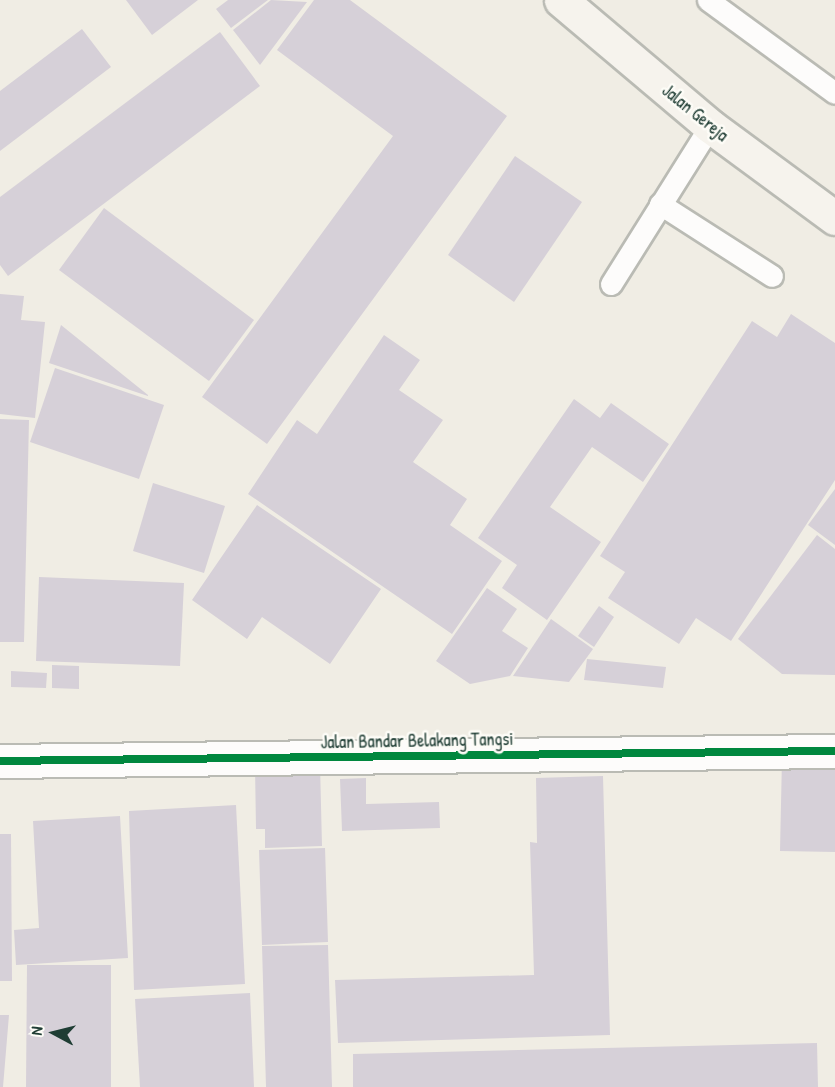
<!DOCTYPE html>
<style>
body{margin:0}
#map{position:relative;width:835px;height:1087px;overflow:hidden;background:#f0ede4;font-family:"Patrick Hand",sans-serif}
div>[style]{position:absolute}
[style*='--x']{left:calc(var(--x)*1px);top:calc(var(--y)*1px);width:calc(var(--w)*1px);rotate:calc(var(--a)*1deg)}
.building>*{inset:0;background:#d6d0d8}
.roads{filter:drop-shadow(2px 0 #babbb4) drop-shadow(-2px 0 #babbb4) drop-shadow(0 2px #babbb4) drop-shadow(0 -2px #babbb4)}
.service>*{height:21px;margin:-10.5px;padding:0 10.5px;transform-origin:10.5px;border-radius:10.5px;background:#fdfcfb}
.tertiary>*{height:33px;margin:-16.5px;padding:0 16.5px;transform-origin:16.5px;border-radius:16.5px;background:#fdfcfb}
.secondary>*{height:33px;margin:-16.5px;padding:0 16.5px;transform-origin:16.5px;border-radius:16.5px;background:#f6f3ed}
.cycleway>*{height:8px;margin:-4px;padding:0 4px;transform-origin:4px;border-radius:4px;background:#00873e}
span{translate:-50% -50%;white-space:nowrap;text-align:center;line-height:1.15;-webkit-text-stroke:5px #fdfcf7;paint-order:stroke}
.street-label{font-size:18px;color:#1f3d34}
.north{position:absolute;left:24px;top:1003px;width:60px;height:60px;-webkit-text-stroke:4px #fdfcf7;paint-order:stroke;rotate:277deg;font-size:16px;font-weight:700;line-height:24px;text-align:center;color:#1f3d34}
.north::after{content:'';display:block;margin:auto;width:21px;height:27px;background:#1f3d34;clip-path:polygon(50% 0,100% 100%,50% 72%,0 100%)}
</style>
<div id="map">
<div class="building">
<div style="clip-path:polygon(126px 0,198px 0,152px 35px)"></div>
<div style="clip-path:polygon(228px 0,268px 0,231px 28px,216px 9px)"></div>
<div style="clip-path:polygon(271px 0,307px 2px,260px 65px,233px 30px)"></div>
<div style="clip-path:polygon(314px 0,350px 0,507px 116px,267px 444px,202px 397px,393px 136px,277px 50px)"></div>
<div style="clip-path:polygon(82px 29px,111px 67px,0 151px,0 91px)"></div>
<div style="clip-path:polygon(220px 32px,260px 86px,8px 276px,0 265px,0 197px)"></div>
<div style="clip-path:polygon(515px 156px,582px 202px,514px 302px,448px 255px)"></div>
<div style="clip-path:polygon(104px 208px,254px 320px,209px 381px,59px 270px)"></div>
<div style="clip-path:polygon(0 294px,24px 296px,21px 320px,45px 322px,35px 418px,0 414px)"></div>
<div style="clip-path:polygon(791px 314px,835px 343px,835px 480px,731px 641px,696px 618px,679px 644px,608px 598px,625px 572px,600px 556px,752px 321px,777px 337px)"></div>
<div style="clip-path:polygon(61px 325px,148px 395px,148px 396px,49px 363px)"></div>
<div style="clip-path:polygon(384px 335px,420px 360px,399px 390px,443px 420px,413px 462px,467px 499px,450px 525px,502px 561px,452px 634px,248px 494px,297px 420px,317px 434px)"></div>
<div style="clip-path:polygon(55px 368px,164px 405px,139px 479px,30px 442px)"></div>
<div style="clip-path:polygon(574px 399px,600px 418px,611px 403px,669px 444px,643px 482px,592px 447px,550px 507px,601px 542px,547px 620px,502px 588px,517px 565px,478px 538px)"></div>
<div style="clip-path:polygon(0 419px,29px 420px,24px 642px,0 642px)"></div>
<div style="clip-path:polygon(153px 483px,225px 506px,204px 573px,133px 551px)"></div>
<div style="clip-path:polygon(835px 489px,835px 545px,808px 525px)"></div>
<div style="clip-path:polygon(257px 505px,381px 589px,330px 664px,262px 617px,247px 639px,192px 600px)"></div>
<div style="clip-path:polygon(817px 535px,835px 549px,835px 675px,782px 674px,738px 639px)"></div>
<div style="clip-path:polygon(39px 577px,184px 583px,180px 666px,36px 661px)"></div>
<div style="clip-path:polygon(487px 588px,517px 609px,502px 631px,528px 648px,510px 676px,470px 684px,436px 661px)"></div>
<div style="clip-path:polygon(599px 606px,614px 617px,594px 647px,578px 636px)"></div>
<div style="clip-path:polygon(551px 619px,593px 649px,569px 682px,513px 676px)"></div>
<div style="clip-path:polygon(587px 659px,666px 667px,663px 688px,584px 680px)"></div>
<div style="clip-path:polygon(52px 665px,79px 666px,79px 689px,52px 688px)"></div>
<div style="clip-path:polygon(11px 671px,47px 673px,46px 688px,11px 687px)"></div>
<div style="clip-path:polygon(782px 758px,835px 759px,835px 852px,780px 851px)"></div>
<div style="clip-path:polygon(320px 764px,322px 846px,265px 848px,265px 829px,256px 829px,255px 767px)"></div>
<div style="clip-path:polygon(603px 776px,610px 1035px,338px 1043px,335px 980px,534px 975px,530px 842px,537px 843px,536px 778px)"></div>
<div style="clip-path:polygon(366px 778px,366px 804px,439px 802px,440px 828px,342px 831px,340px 779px)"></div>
<div style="clip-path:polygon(236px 805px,245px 984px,134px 990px,129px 811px)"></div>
<div style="clip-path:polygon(120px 816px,128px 958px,16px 965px,14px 930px,39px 928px,33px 821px)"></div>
<div style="clip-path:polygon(0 834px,11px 834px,12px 981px,0 981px)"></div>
<div style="clip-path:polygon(325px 848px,328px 942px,262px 945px,259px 850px)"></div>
<div style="clip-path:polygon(328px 945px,332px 1087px,266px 1087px,262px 946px)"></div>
<div style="clip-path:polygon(27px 965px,111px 965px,111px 1087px,26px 1087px)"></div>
<div style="clip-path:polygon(250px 993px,254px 1087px,140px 1087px,135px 999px)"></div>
<div style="clip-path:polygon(0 1015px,9px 1015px,3px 1087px,0 1087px)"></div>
<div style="clip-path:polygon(817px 1043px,818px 1087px,353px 1087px,353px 1054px)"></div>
</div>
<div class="roads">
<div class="service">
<div style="--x:708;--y:0;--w:157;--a:36.2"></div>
<div style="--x:660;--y:204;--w:133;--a:32.7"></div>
<div style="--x:611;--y:284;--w:186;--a:-57.9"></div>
</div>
<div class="tertiary">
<div style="--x:0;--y:761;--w:835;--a:-0.69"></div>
</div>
<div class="secondary">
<div style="--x:561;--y:0;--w:195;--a:40.2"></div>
<div style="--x:710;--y:126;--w:155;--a:36.4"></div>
</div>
</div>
<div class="cycleway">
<div style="--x:0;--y:761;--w:835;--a:-0.69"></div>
</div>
<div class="street-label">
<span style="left:695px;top:113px;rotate:39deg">Jalan Gereja</span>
<span style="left:417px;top:741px;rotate:-1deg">Jalan Bandar Belakang Tangsi</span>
</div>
<div class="north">N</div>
</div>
